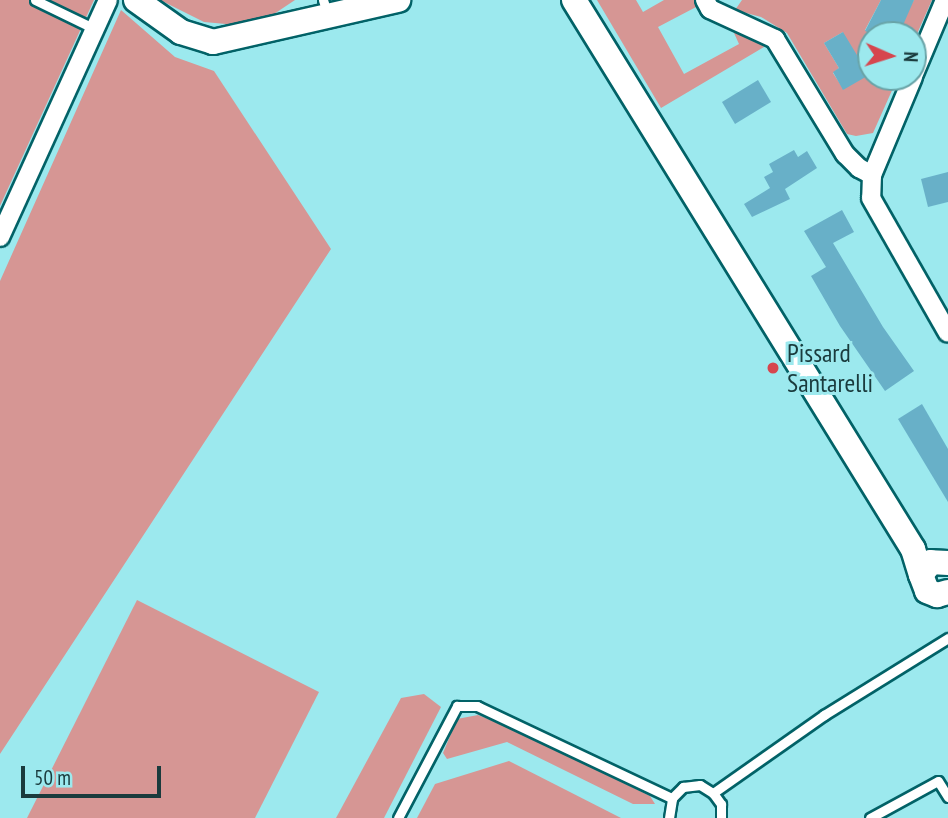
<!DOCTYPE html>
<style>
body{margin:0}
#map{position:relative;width:948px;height:818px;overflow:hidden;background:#9ce9ee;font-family:"PT Sans Narrow",sans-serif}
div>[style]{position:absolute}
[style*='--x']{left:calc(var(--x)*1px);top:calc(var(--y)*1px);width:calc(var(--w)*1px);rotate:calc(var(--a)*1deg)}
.green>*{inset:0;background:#d69694}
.building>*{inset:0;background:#68b0c8}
.roads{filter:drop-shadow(2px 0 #026267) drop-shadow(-2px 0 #026267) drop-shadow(0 2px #026267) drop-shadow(0 -2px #026267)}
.lane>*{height:9px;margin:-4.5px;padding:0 4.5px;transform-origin:4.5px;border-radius:4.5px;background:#fff}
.street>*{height:18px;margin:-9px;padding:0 9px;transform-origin:9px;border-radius:9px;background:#fff}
.secondary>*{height:24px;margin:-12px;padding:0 12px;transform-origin:12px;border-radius:12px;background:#fff}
.dots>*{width:19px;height:19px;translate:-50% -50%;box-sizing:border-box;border:4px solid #9ce9ee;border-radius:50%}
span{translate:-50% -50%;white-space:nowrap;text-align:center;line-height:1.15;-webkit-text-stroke:6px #9ce9ee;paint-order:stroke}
.poi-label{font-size:26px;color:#1a3b3d}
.left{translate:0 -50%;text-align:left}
.north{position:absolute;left:857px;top:21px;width:70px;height:70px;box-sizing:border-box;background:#9ce9ee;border:2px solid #68a3a7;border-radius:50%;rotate:93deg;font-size:19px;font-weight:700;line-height:28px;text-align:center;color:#1a3b3d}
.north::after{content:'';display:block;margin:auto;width:24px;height:32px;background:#d6464e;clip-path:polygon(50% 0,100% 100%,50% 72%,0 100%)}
.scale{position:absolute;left:21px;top:766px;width:140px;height:32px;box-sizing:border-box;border:4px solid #1a3b3d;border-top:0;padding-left:9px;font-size:21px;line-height:24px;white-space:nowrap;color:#1a3b3d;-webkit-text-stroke:5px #9ce9ee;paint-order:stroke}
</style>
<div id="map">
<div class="green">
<div style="clip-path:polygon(0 0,94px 0,0 206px)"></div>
<div style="clip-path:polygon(160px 0,295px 0,268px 18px,237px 25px,204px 22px)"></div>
<div style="clip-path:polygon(597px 0,636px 0,643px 12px,664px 0,694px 0,698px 6px,658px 27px,684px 74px,739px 44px,734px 33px,738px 29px,761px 41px,764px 47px,661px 108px)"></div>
<div style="clip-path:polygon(evenodd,742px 0,881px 0,865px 30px,874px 35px,871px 35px,871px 77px,898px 77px,873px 133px,856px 136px,847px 134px,787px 33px,761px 17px,735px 10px,742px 0,843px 32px,844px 90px,833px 73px,839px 68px,824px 43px,843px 32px)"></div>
<div style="clip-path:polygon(914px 0,932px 0,913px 43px,913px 35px,893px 35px)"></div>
<div style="clip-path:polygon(121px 10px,175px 57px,214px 71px,331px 249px,0 754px,0 281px)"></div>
<div style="clip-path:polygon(137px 600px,319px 692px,255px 818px,27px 818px)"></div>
<div style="clip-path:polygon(424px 694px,441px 707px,384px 818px,336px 818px,401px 698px)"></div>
<div style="clip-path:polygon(478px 715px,511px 728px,650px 796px,655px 804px,633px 804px,507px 742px,447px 759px,443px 753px,457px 719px)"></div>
<div style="clip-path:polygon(509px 761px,621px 818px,417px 818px,435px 784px)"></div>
</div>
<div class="building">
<div style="clip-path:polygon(881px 0,914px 0,900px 32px,895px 30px,893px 35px,874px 35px,865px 31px)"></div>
<div style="clip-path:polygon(843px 32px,869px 75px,843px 90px,833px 72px,839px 68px,824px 43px)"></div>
<div style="clip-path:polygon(758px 80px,771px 102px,735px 124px,722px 102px)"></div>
<div style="clip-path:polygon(794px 150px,798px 157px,807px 151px,817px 168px,785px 189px,790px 199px,752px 217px,744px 204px,770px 188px,764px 177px,773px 172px,769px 164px)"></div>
<div style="clip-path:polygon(948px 172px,948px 202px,928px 207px,921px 179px)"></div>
<div style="clip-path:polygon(842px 210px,854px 232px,833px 243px,883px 327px,914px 371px,885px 391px,840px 326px,811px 276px,826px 267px,804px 231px)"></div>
<div style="clip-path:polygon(922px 404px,948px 449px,948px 502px,898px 419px)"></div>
</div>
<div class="roads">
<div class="lane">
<div style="--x:35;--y:0;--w:67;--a:25.8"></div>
<div style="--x:323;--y:0;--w:16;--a:72"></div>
<div style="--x:713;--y:793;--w:136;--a:-35.1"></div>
<div style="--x:824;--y:715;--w:146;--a:-31.8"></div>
<div style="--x:398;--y:818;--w:127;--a:-62.2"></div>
<div style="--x:457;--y:706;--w:20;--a:0"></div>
<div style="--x:477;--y:706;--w:216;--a:25.3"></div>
<div style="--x:669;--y:818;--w:20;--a:-81"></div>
<div style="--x:672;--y:798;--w:16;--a:-45"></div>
<div style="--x:683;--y:787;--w:17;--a:-7"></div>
<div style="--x:700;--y:785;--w:15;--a:32"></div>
<div style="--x:713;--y:793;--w:14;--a:54"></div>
<div style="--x:721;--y:804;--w:14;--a:90"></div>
<div style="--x:870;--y:818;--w:77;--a:-28.6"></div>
<div style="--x:938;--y:781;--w:19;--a:58"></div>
</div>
<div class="street">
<div style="--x:705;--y:0;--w:10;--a:61"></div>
<div style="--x:710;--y:9;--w:72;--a:24.8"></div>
<div style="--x:775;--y:39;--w:135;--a:58.7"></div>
<div style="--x:845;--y:154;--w:20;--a:45"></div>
<div style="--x:859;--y:168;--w:15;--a:28"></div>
<div style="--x:872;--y:175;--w:23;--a:92"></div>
<div style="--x:871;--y:198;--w:155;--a:60.3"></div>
<div style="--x:913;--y:76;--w:82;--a:-67.2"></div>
<div style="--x:872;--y:175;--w:106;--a:-67.3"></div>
<div style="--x:0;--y:237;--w:260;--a:-65.5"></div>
</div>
<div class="secondary">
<div style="--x:136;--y:0;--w:55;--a:35.4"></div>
<div style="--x:181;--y:32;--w:34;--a:17"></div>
<div style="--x:213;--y:42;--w:190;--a:-12.8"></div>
<div style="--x:574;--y:0;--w:645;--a:58.31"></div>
<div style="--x:913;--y:549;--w:27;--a:73"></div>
<div style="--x:948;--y:563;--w:17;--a:-177"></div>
<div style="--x:931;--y:562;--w:16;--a:128"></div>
<div style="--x:921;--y:575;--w:17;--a:69"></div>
<div style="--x:927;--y:591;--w:11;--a:22"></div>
<div style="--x:937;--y:595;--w:11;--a:-15"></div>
</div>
</div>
<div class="dots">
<div style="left:773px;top:368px;background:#d6464e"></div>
</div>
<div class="poi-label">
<span class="left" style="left:787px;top:368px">Pissard<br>Santarelli</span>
</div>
<div class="north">N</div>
<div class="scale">50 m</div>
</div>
